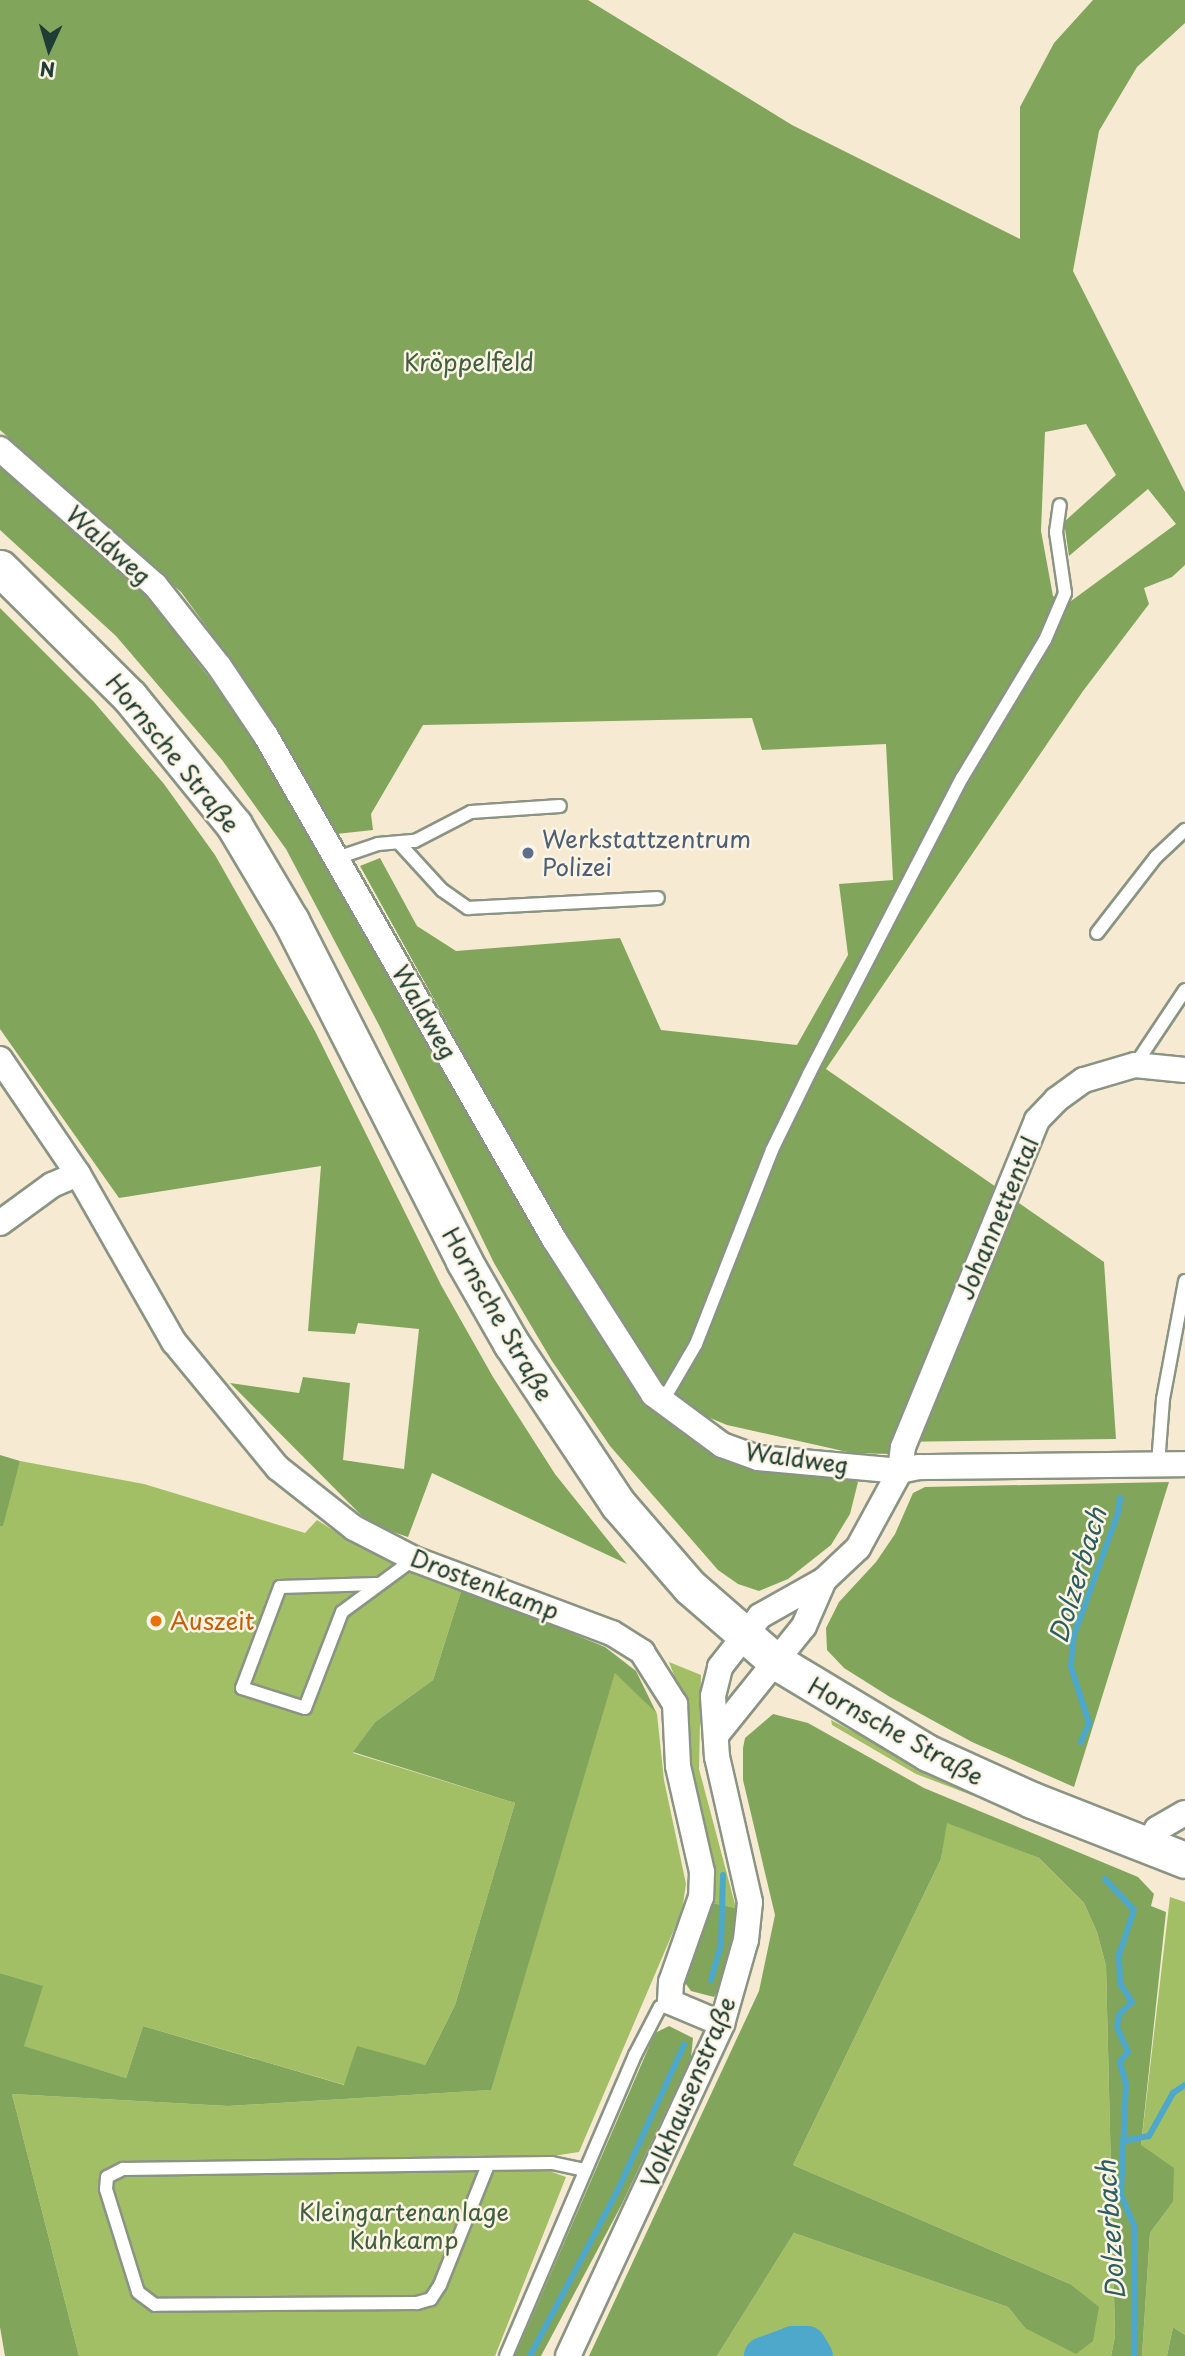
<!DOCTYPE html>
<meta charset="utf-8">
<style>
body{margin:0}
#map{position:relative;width:1185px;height:2356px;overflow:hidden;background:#f6ead2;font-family:"Playpen Sans",sans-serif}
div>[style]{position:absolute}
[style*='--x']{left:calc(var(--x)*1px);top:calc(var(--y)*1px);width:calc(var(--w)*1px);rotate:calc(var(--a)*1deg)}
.green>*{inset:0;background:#a2bf66}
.forest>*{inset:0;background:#81a65b}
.stream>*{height:6px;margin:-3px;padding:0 3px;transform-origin:3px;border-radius:3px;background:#4da8cb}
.river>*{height:38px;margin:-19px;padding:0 19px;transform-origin:19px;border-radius:19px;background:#4da8cb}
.roads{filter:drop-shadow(2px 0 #8a9483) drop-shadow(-2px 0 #8a9483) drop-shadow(0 2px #8a9483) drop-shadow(0 -2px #8a9483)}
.lane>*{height:12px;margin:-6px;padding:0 6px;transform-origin:6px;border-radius:6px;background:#fff}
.street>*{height:24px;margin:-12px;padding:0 12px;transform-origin:12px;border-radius:12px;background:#fff}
.secondary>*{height:35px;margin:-17.5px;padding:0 17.5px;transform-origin:17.5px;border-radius:17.5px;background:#fff}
.dots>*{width:19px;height:19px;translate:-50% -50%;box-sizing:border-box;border:4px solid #fcf5e5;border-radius:50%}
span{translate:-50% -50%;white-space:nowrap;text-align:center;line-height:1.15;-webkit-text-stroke:5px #fcf5e5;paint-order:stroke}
.park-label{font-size:24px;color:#405e40}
.street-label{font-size:24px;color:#1f3d34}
.service-label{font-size:24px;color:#4e5e75}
.left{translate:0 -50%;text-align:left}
.food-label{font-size:24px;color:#c56008}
.water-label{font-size:26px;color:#2d5d61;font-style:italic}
.north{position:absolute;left:14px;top:14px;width:70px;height:70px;-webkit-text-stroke:5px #fcf5e5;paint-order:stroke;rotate:184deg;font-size:19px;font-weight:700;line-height:28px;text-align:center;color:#1f3d34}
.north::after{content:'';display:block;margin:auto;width:24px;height:32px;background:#1f3d34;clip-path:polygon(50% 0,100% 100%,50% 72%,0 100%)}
</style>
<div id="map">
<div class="green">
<div style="clip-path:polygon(20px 1461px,144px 1484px,305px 1533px,317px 1520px,353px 1543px,462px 1588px,433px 1680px,375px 1722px,353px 1753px,515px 1803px,455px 2005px,425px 2065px,414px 2064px,345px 2085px,143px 2026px,126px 2078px,23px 2046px,42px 1986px,0 1973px,0 1526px)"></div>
<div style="clip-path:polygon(669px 1662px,701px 1675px,699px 1769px,736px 1908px,712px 1903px,690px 1775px,685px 1704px)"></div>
<div style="clip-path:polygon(615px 1672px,657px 1714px,664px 1780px,686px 1884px,682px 1911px,579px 2152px,553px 2156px,552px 2172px,566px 2177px,495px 2356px,79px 2356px,12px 2094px,228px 2106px,490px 2090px)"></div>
<div style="clip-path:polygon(831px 1720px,956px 1785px,1185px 1876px,916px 1774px,832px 1725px)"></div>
<div style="clip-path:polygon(946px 1822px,1039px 1858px,1084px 1903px,1097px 1932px,1106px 1966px,1115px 2336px,1111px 2356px,717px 2356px,794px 2233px,1008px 2307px,1025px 2328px,1070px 2284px,793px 2165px,941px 1859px)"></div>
<div style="clip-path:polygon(1170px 1897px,1185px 1902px,1185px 2335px,1173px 2327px,1167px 2356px,1142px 2356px,1150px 2233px,1173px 2202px,1141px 2145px)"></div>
</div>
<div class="forest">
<div style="clip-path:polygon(evenodd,0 0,588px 0,792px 125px,1020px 239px,1020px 107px,1054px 43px,1093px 0,1185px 0,1185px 23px,1137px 67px,1099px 131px,1073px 271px,1185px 492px,1185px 565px,1172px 577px,1144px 588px,1149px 604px,1083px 691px,826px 1069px,1104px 1262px,1116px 1439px,894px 1442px,889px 1454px,852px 1453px,727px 1425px,691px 1410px,657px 1377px,564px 1233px,360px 866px,380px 858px,417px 926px,456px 951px,620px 938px,661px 1030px,797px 1045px,848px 955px,839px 884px,893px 880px,886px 744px,762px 750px,752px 718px,423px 725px,371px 814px,373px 830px,336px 834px,245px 679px,181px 592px,0 430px,0 0,1086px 424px,1116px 475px,1064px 522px,1069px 556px,1148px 489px,1176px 524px,1067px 604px,1053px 596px,1041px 531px,1045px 432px,1086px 424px)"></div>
<div style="clip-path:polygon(0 465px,138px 585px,237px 714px,575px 1297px,647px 1402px,709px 1453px,754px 1467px,845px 1475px,858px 1482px,850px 1514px,831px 1545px,788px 1579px,759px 1591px,738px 1584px,718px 1570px,610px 1446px,552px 1361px,494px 1263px,380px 1027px,286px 849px,222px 760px,116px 636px,0 530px)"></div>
<div style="clip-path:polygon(0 608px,94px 702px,164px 784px,215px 855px,315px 1031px,441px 1285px,493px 1377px,555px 1474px,627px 1564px,432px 1473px,408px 1537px,384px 1529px,364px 1518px,230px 1383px,299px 1393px,303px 1377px,350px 1383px,343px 1460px,404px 1469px,419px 1329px,358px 1323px,355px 1334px,308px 1331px,321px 1166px,119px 1198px,0 1029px)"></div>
<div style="clip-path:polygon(0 1455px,20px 1461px,3px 1526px,0 1526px)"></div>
<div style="clip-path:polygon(1169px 1482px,1074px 1787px,972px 1742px,890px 1697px,844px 1668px,827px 1650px,826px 1628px,839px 1602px,876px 1562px,895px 1534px,913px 1493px,925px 1487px)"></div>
<div style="clip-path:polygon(462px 1588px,605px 1647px,636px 1671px,657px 1714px,615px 1673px,491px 2090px,228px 2106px,12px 2094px,79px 2356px,5px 2356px,0 2327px,0 1973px,43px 1986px,24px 2046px,126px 2078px,143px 2026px,344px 2085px,357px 2046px,425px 2065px,455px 2005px,515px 1803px,353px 1752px,375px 1722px,433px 1680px)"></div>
<div style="clip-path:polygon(773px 1714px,808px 1723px,924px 1788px,1138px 1877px,1154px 1894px,1151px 1906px,1166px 1912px,1141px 2145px,1174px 2168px,1173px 2202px,1150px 2233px,1142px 2356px,1111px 2356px,1115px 2336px,1106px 1966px,1097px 1932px,1084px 1903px,1039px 1858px,947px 1823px,941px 1859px,793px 2165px,1070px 2284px,1099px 2307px,1093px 2341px,1076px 2354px,1025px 2328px,1008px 2307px,794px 2233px,717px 2356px,589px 2356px,759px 1991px,775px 1915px,743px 1780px,743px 1748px,745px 1738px)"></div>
<div style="clip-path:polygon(712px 1903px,736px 1908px,736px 1937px,727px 1975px,714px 1997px,691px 1991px,683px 1980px)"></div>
<div style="clip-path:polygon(669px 2026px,693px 2038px,691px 2058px,622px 2204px,541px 2356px,515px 2356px,655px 2033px)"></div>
<div style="clip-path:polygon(1173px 2327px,1185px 2335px,1185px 2356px,1167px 2356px)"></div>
</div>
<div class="stream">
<div style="--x:1081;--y:1742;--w:21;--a:-67"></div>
<div style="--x:1089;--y:1723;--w:59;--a:-107.8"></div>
<div style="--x:1071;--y:1667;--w:29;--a:-86"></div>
<div style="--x:1073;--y:1638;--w:133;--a:-70.2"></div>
<div style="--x:1118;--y:1513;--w:15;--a:-82"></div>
<div style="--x:1105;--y:1879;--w:42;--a:46.9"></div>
<div style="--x:1134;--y:1910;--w:47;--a:108.4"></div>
<div style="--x:1119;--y:1955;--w:28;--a:88"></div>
<div style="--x:1120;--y:1983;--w:22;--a:58"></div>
<div style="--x:1132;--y:2002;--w:18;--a:135"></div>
<div style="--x:1119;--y:2015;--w:12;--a:99"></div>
<div style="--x:1117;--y:2027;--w:27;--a:66"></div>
<div style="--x:1128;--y:2052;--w:13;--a:129"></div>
<div style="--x:1120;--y:2062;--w:23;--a:75"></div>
<div style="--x:1126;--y:2084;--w:111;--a:92.6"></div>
<div style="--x:1121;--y:2195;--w:34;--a:67"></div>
<div style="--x:1134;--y:2226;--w:130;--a:89.6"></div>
<div style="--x:711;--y:1980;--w:37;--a:-74"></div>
<div style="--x:721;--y:1944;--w:69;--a:-88.3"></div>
<div style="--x:1123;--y:2141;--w:26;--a:-11"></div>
<div style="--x:1149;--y:2136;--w:49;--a:-60.8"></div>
<div style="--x:1173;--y:2093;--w:14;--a:-34"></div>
<div style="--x:530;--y:2356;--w:186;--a:-62.1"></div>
<div style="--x:617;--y:2192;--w:162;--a:-65.5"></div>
</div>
<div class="river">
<div style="--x:763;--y:2356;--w:32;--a:-20"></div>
<div style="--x:793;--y:2345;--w:14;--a:0"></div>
<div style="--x:807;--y:2345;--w:13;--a:58"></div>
</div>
<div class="roads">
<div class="lane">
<div style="--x:399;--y:843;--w:64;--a:47.5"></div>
<div style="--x:442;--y:890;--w:32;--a:35"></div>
<div style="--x:468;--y:908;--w:190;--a:-3"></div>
<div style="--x:337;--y:858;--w:43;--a:-18.9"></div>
<div style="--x:378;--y:844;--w:37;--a:-5"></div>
<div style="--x:415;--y:841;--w:63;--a:-27.4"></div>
<div style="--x:471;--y:812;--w:89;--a:-3.9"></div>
<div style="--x:1097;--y:933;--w:96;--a:-52.2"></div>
<div style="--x:1156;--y:857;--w:40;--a:-43"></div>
<div style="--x:1135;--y:1065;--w:90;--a:-56.3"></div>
<div style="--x:661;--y:1404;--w:69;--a:-59.7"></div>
<div style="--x:696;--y:1344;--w:208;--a:-68.6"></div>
<div style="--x:772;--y:1150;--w:85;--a:-64"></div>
<div style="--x:809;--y:1074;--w:333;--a:-62.7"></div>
<div style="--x:962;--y:778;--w:161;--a:-59"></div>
<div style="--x:1045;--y:640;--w:51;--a:-66.9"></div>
<div style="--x:1065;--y:593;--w:62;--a:-98.4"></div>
<div style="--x:1056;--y:532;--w:27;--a:-82"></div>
<div style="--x:1158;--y:1464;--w:65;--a:-85.6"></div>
<div style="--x:1163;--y:1399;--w:120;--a:-79.4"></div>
<div style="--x:377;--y:1584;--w:97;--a:178.2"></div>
<div style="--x:280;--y:1587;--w:108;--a:110.6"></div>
<div style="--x:242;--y:1688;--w:66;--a:17.6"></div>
<div style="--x:305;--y:1708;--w:103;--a:-68.9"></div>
<div style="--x:342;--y:1612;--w:89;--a:-36.4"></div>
<div style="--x:488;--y:2165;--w:129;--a:111.8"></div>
<div style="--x:440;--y:2285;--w:17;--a:123"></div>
<div style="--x:431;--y:2299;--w:15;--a:164"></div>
<div style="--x:417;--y:2303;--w:262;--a:179.6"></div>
<div style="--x:155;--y:2305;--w:21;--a:-143"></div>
<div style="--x:138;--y:2292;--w:108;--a:-107.3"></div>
<div style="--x:106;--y:2189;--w:12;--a:-85"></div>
<div style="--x:107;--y:2177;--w:18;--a:-27"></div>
<div style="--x:123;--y:2169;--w:429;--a:-0.8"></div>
<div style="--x:552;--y:2163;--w:33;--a:12"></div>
<div style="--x:506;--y:2356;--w:327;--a:-66.8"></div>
<div style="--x:635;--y:2055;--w:54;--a:-62.5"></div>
<div style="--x:660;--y:2007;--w:11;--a:-27"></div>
</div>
<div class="street">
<div style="--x:0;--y:449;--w:206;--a:41.3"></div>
<div style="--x:155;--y:585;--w:103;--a:51.7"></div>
<div style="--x:219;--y:666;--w:84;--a:56.1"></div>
<div style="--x:266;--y:736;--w:580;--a:60.21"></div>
<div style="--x:554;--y:1239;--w:184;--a:57.4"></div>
<div style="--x:653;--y:1394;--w:86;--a:36.5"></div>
<div style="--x:722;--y:1445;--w:38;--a:20"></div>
<div style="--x:758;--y:1458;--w:143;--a:5.2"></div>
<div style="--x:900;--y:1471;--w:24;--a:-83"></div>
<div style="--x:903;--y:1447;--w:353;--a:-67.7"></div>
<div style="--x:1037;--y:1120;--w:28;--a:-46"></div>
<div style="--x:1056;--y:1100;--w:34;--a:-36"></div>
<div style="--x:1084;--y:1080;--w:53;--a:-16.4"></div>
<div style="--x:1135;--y:1065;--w:50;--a:5.7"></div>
<div style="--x:0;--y:1059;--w:139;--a:55.9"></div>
<div style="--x:0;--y:1223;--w:64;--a:-36.2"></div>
<div style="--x:52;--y:1185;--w:28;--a:-23"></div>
<div style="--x:78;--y:1174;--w:193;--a:60.3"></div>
<div style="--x:174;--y:1342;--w:163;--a:50.5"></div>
<div style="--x:278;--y:1468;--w:97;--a:38.3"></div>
<div style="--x:354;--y:1528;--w:68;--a:27.3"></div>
<div style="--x:414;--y:1559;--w:211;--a:20.5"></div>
<div style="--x:612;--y:1633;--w:36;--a:32"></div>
<div style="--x:642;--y:1652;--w:62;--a:57.6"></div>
<div style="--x:675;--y:1704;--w:62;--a:87.2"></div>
<div style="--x:678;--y:1766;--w:109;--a:77.2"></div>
<div style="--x:702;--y:1872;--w:25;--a:92"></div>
<div style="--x:701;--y:1897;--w:90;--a:109.4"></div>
<div style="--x:671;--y:1982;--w:20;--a:93"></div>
<div style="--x:670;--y:2002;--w:56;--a:22.9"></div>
<div style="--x:718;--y:1733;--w:137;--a:-51.2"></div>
<div style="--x:804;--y:1626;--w:50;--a:-66.5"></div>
<div style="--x:1147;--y:1845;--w:19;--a:-58"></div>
<div style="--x:1157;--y:1829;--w:32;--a:-30"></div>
<div style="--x:568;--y:2356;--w:366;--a:-65.1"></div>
<div style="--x:722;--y:2024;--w:87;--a:-74.1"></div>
<div style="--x:746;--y:1940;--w:38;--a:-84"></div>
<div style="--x:750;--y:1902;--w:149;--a:-102.8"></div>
<div style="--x:717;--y:1757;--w:61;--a:-93.8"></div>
<div style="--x:713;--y:1696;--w:30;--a:-76"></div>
<div style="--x:720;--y:1667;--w:65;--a:-51.9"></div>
<div style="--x:760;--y:1616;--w:73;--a:-29.4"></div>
<div style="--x:824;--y:1580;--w:47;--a:-43.3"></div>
<div style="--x:858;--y:1548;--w:88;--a:-61.4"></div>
<div style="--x:900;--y:1471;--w:19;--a:-12"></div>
<div style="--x:919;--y:1467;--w:266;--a:-0.6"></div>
</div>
<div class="secondary">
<div style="--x:0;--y:568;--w:183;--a:44.8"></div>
<div style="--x:130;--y:697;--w:165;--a:50.9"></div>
<div style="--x:234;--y:825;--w:112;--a:59.3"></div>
<div style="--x:291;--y:921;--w:381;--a:63"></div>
<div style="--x:464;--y:1261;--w:95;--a:60.2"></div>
<div style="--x:511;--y:1343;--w:193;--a:56.4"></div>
<div style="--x:618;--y:1504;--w:110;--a:49.1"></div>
<div style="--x:690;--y:1587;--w:113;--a:41"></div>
<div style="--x:775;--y:1661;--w:179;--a:31"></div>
<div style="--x:928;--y:1753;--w:114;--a:24.3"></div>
<div style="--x:1032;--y:1800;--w:164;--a:21.4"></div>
</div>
</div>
<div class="dots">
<div style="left:528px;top:853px;background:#5c6f8a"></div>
<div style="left:156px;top:1621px;background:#e8710a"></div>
</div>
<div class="park-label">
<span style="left:469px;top:362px">Kröppelfeld</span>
<span style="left:404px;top:2226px">Kleingartenanlage<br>Kuhkamp</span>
</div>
<div class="street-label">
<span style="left:109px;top:545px;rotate:42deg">Waldweg</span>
<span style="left:173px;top:753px;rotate:51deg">Hornsche Straße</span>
<span style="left:425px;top:1012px;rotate:60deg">Waldweg</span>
<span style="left:997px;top:1218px;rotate:-67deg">Johannettental</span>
<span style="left:498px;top:1314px;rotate:60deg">Hornsche Straße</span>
<span style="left:797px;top:1458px;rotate:8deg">Waldweg</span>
<span style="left:485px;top:1584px;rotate:21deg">Drostenkamp</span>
<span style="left:896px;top:1731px;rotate:29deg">Hornsche Straße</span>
<span style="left:688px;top:2092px;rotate:-67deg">Volkhausenstraße</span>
</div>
<div class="service-label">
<span class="left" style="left:542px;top:853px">Werkstattzentrum<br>Polizei</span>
</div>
<div class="food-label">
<span class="left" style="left:170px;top:1621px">Auszeit</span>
</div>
<div class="water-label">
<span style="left:1077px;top:1575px;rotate:-73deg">Dolzerbach</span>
<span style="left:1110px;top:2230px;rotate:-94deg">Dolzerbach</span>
</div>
<div class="north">N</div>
</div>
